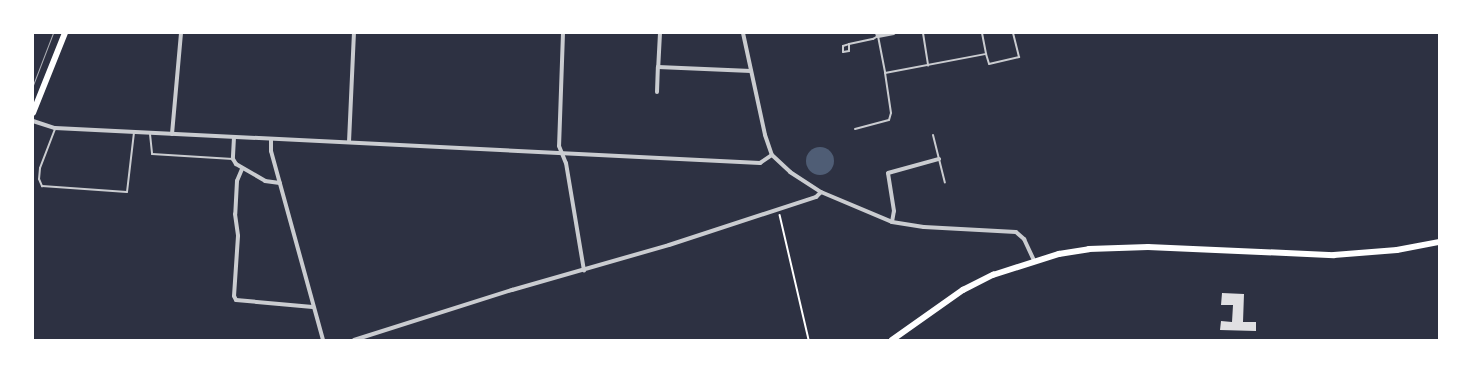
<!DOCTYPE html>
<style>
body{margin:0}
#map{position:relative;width:1472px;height:373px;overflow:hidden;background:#2d3142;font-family:"Work Sans",sans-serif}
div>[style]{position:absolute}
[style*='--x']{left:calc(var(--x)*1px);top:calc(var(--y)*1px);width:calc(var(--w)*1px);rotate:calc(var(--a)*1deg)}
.water>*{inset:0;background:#4f5d75}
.round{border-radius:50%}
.building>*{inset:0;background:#e0e0e3}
.path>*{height:1.5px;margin:-0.75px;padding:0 0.75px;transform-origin:0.75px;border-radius:0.75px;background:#fff}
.service>*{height:2px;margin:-1px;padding:0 1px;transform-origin:1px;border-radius:1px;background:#caccd0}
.minor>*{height:4px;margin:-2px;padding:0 2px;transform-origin:2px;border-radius:2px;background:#caccd0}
.secondary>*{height:5.5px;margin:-2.75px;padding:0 2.75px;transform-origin:2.75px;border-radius:2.75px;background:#fff}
.tram>*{height:1px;margin:-0.5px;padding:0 0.5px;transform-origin:0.5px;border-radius:0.5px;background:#abadb3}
span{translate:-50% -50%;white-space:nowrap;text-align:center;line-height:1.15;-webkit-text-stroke:3px #fff;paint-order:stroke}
.frame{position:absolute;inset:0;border:34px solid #fff;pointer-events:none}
</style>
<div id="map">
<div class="water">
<div class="round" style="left:806px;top:147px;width:28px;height:28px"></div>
</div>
<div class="building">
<div style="clip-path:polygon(1222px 293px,1244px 294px,1243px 322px,1256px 322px,1256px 331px,1220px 330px,1221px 321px,1232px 322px,1233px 305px,1221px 305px)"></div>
</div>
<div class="path">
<div style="--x:780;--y:215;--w:128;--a:76.9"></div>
</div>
<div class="service">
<div style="--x:923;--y:33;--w:33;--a:81"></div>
<div style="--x:982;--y:33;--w:21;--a:79"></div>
<div style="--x:849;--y:44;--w:7;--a:90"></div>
<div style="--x:849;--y:51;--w:6;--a:171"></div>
<div style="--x:843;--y:52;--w:6;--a:-90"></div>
<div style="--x:843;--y:46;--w:6;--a:-18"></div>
<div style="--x:849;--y:44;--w:25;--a:-12"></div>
<div style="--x:873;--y:39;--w:6;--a:-31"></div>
<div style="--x:878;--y:36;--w:38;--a:79"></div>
<div style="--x:885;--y:73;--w:103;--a:-10.7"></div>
<div style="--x:986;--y:54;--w:10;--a:73"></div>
<div style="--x:989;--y:64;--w:31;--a:-13"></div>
<div style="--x:1019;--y:57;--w:25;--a:-104"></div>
<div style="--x:55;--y:129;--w:42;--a:111"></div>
<div style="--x:40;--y:168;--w:11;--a:95"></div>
<div style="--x:39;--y:179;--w:8;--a:67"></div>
<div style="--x:42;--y:186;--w:85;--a:4"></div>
<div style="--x:127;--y:192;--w:60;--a:-83.3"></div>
<div style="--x:855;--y:129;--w:35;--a:-15"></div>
<div style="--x:889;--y:120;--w:7;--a:-74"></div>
<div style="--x:891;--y:113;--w:40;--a:-98.5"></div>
<div style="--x:150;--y:134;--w:20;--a:84"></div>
<div style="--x:152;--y:154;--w:81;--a:3.5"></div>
<div style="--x:933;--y:135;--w:49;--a:76"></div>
</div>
<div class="minor">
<div style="--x:563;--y:33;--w:113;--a:92"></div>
<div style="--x:559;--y:146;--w:18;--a:68"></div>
<div style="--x:566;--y:163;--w:109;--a:80.5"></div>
<div style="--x:660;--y:33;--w:34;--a:93"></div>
<div style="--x:658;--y:67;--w:93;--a:2.5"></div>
<div style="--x:743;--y:33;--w:104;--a:77.8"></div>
<div style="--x:765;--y:135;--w:21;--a:71"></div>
<div style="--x:772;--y:155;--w:25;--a:43"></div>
<div style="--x:790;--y:172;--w:37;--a:33"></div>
<div style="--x:821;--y:192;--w:77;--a:22.9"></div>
<div style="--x:892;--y:222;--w:32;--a:9"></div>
<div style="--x:924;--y:227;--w:92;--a:3.1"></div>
<div style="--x:1016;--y:232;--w:11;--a:41"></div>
<div style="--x:1024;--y:239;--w:23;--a:65"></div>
<div style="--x:877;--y:33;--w:3;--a:72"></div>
<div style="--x:878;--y:36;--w:16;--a:-11"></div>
<div style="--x:657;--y:92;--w:25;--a:-88"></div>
<div style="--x:33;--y:121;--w:23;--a:18"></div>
<div style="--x:55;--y:128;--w:706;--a:2.84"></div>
<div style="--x:760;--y:163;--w:14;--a:-34"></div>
<div style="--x:172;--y:134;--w:101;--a:-84.9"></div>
<div style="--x:234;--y:137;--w:22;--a:93"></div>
<div style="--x:233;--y:159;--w:6;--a:59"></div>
<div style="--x:236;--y:164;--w:34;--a:30"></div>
<div style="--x:265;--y:181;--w:15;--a:8"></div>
<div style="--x:271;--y:139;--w:12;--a:90"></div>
<div style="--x:271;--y:151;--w:196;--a:74.6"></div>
<div style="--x:349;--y:142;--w:109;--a:-87.4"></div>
<div style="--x:242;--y:169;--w:13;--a:113"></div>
<div style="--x:237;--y:181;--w:33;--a:93"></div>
<div style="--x:235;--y:214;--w:22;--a:82"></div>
<div style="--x:238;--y:236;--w:60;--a:93.8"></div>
<div style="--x:234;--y:296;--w:4;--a:63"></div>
<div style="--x:236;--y:300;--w:77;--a:5.2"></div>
<div style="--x:892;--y:222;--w:11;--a:-80"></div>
<div style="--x:894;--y:211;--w:38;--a:-99"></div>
<div style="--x:888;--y:173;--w:53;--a:-15.4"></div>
<div style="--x:354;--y:340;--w:166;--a:-17.6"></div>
<div style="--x:512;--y:290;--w:163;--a:-16"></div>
<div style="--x:669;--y:245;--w:155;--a:-18.1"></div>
<div style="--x:816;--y:197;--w:7;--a:-45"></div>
</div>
<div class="secondary">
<div style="--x:33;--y:113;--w:86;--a:-68.2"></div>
<div style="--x:892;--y:340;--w:87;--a:-35.2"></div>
<div style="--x:963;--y:290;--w:34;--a:-27"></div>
<div style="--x:993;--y:275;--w:69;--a:-17.7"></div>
<div style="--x:1059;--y:254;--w:30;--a:-9"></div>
<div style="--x:1089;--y:249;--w:59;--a:-1.9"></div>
<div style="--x:1148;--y:247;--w:186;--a:2.5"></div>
<div style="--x:1334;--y:255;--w:63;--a:-4.5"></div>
<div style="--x:1397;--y:250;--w:43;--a:-10.8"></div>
</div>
<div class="tram">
<div style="--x:33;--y:85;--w:56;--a:-69"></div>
</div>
<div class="frame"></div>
</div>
